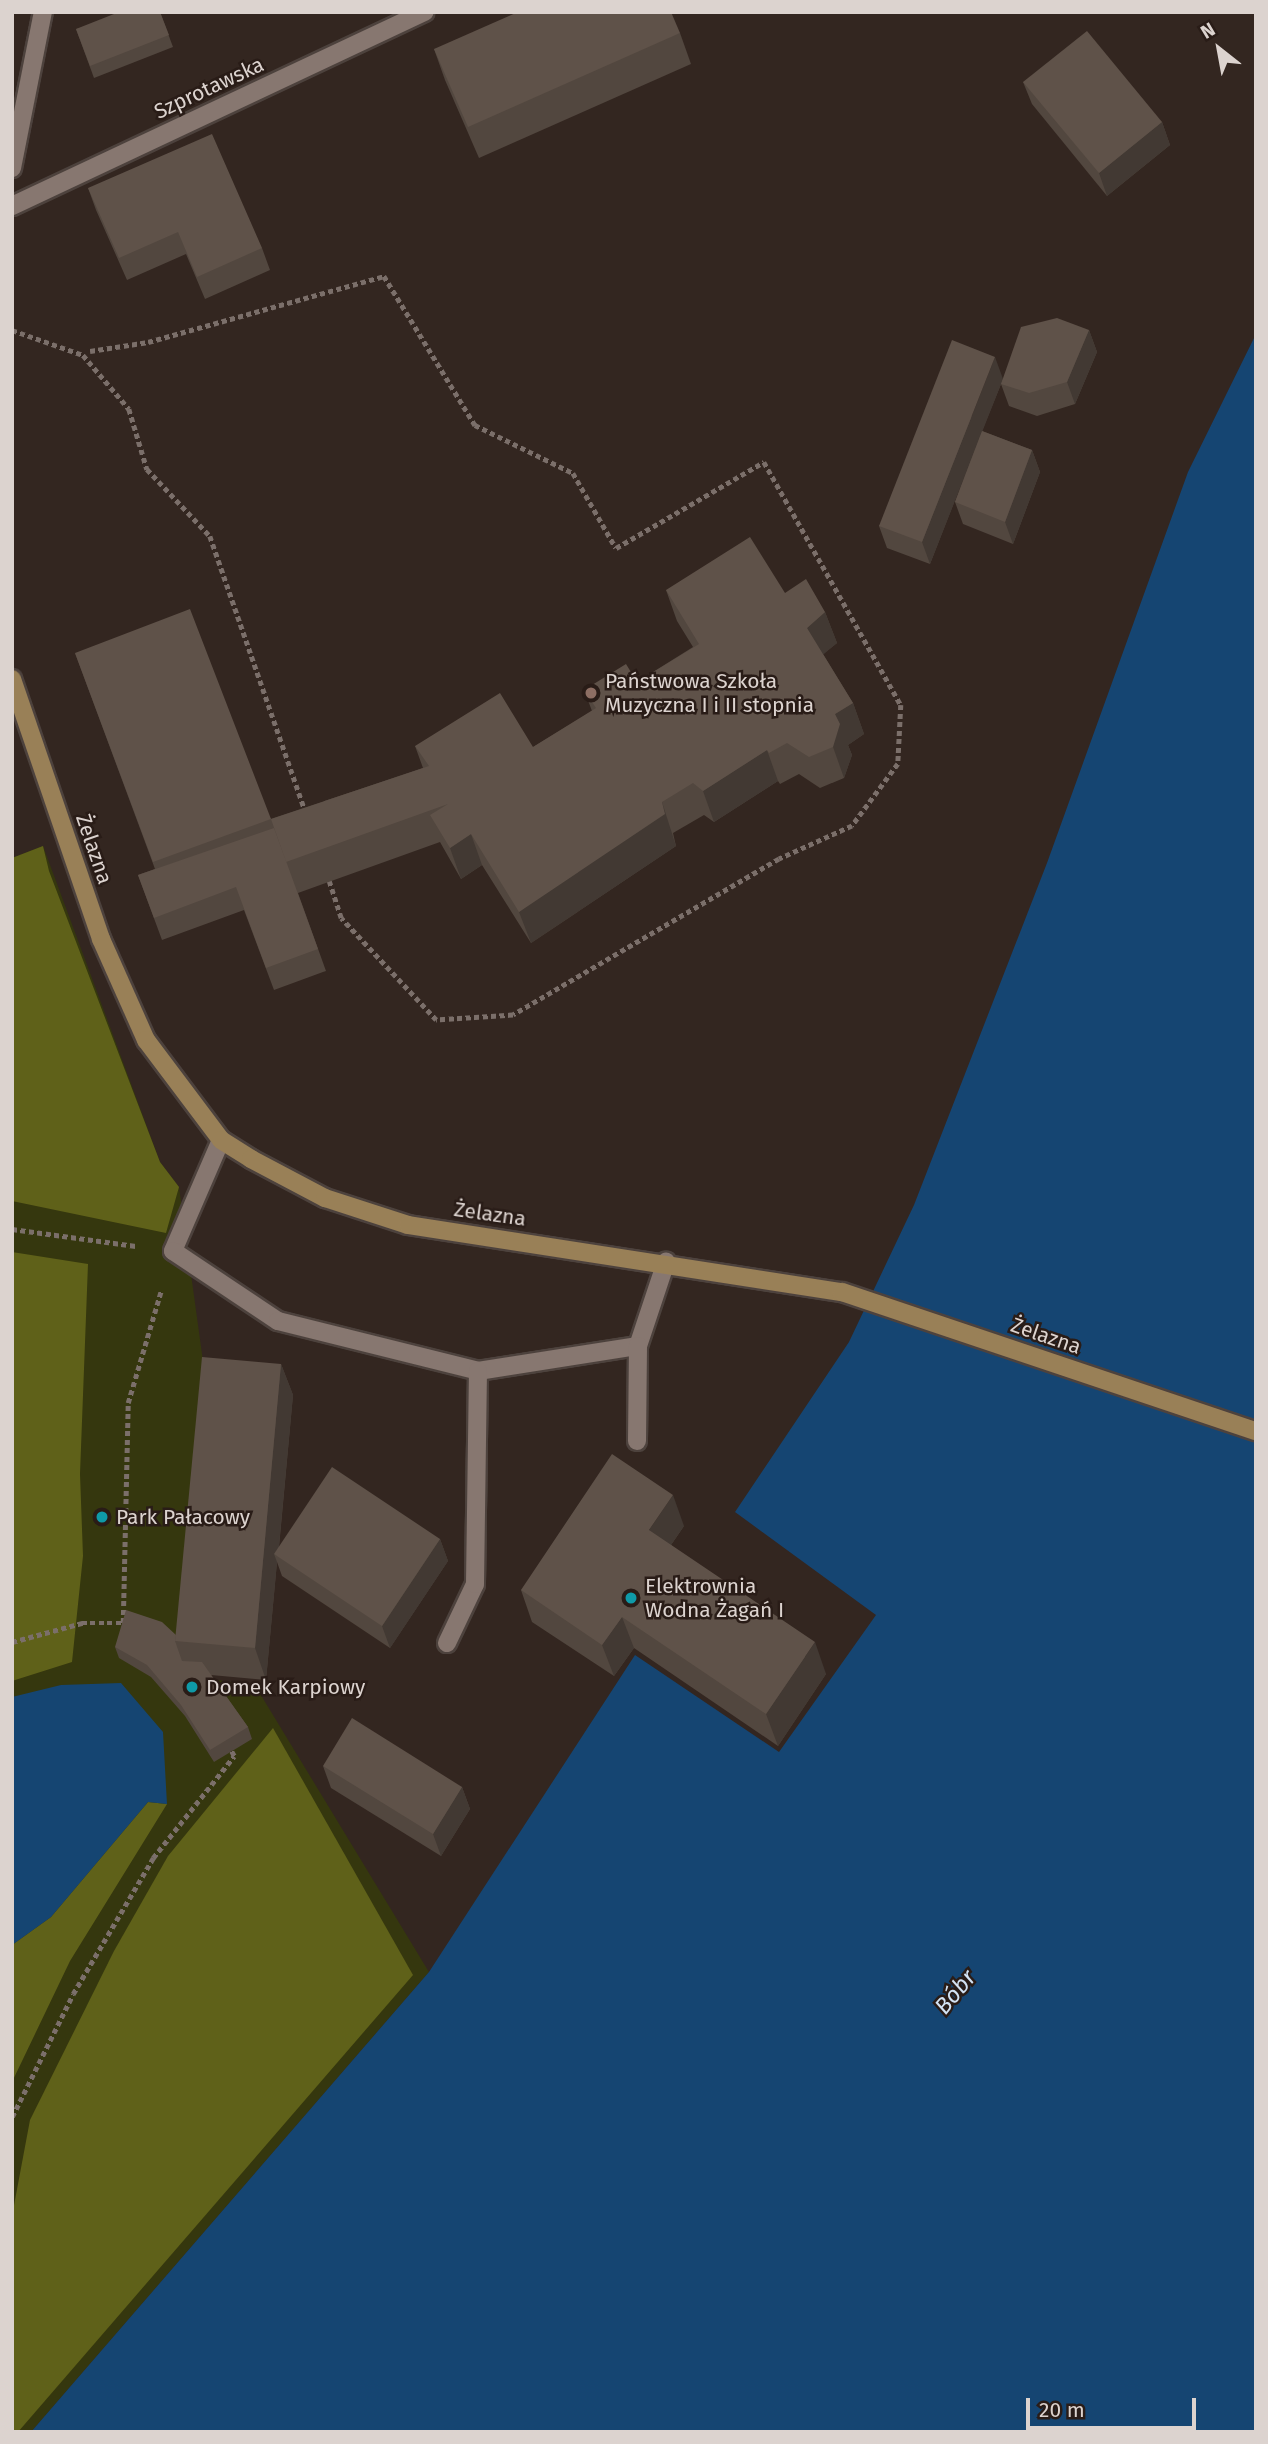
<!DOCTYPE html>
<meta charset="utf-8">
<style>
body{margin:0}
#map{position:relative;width:1268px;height:2444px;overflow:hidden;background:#332620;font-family:"Fira Sans",sans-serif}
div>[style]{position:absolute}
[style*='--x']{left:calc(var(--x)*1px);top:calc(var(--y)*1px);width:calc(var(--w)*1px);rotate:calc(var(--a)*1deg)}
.green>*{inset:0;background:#35370e}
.forest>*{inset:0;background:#5f6119}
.water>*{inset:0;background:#154572}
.path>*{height:4.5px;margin-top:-2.25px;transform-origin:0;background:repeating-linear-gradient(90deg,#7b6f6a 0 5px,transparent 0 8.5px)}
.roads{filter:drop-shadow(2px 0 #4d423d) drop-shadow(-2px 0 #4d423d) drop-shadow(0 2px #4d423d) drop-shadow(0 -2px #4d423d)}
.lane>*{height:18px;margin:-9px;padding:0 9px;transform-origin:9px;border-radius:9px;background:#877770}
.street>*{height:18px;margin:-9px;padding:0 9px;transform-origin:9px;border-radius:9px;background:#877770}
.secondary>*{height:18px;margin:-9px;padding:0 9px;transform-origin:9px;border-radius:9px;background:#998057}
.wall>*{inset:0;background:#52473f}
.shaded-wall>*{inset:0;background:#423933}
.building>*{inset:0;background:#5f5249}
.dots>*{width:19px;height:19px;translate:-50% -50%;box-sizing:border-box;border:4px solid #291c17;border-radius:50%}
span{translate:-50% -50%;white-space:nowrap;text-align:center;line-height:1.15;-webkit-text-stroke:5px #291c17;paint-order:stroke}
.street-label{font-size:21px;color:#dcd3cf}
.poi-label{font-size:21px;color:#dcd3cf}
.left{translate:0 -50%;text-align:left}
.water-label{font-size:23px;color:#d3e3f4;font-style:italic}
.frame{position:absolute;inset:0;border:14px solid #dcd3cf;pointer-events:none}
.north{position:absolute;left:1184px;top:14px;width:70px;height:70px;-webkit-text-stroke:5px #291c17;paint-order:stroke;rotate:329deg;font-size:19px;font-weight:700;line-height:28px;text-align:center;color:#dcd3cf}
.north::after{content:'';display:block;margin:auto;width:24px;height:32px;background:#dcd3cf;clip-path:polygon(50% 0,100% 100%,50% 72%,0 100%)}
.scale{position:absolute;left:1026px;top:2398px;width:170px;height:32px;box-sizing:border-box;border:4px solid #dcd3cf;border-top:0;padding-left:9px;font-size:21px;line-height:24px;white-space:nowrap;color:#dcd3cf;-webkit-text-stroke:5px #291c17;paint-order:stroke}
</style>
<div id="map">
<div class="green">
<div style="clip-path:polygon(43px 846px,160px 1162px,179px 1187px,203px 1361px,181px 1673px,256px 1687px,429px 1972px,31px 2432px,12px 2432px,12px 858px)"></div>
</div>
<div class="forest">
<div style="clip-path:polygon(43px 846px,49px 871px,160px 1162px,179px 1187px,166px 1233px,12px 1201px,12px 858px)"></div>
<div style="clip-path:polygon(12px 1252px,88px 1264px,80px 1474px,83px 1556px,72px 1662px,12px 1681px)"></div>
<div style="clip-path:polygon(273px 1728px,413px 1975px,18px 2432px,12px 2432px,12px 2216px,30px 2120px,114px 1951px,168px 1856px)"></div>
<div style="clip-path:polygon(148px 1802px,167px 1804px,70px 1961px,12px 2082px,12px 1945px,51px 1917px)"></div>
</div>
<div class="water">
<div style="clip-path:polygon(1256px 334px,1256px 2432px,31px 2432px,429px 1972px,635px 1655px,779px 1752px,876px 1615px,735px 1512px,849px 1342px,914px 1205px,1047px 863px,1188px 472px)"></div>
<div style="clip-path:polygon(121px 1683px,163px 1732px,167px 1804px,148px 1802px,51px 1917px,12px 1945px,12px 1697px,61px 1685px)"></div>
</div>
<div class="path">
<div style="--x:12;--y:330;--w:75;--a:19.4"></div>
<div style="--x:83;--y:355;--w:71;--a:49.6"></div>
<div style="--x:129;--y:409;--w:63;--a:73.3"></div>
<div style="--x:147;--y:469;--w:92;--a:46.8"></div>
<div style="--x:210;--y:536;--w:293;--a:70.9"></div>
<div style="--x:90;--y:351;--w:59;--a:-8.8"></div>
<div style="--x:148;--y:342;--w:245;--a:-15.6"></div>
<div style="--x:384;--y:276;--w:175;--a:58.6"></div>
<div style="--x:475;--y:425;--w:109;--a:26.1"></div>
<div style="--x:573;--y:473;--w:86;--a:60.2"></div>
<div style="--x:616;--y:548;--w:171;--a:-30.2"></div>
<div style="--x:764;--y:462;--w:279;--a:60.6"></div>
<div style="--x:901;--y:705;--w:59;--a:92.9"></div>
<div style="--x:898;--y:764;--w:77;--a:126.6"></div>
<div style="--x:852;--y:826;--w:80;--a:155.7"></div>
<div style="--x:779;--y:859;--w:308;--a:149.6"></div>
<div style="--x:513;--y:1015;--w:77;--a:176.3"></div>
<div style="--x:436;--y:1020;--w:139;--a:-133"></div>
<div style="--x:341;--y:918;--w:42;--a:-108"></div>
<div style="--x:12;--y:1229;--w:125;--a:7.8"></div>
<div style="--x:123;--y:1623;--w:220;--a:-88.7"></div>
<div style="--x:128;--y:1403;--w:117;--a:-73.6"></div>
<div style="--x:12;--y:1642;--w:73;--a:-15.2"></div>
<div style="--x:82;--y:1623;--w:41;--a:0"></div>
<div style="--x:12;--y:2117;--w:137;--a:-63.6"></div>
<div style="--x:73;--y:1994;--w:158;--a:-59.5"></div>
<div style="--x:153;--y:1858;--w:130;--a:-51.5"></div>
<div style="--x:234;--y:1756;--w:10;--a:-119"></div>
</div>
<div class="roads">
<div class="lane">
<div style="--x:12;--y:168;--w:159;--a:-78.8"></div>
<div style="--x:221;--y:1140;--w:121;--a:113.4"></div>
<div style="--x:173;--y:1251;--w:126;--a:33.7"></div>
<div style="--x:278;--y:1321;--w:206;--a:14"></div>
<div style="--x:478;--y:1371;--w:162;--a:-8.9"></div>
<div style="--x:638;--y:1346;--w:89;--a:-71.6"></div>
<div style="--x:637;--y:1441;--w:95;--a:-89.4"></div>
<div style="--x:447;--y:1643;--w:65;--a:-64.6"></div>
<div style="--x:475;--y:1584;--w:213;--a:-89.2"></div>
</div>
<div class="street">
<div style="--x:12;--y:206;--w:456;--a:-25.2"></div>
</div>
<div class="secondary">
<div style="--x:12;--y:679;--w:275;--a:71.1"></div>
<div style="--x:101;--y:939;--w:111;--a:66"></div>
<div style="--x:146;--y:1040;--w:125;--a:53.1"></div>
<div style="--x:221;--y:1140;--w:36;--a:32"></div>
<div style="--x:251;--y:1159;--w:84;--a:27.8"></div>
<div style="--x:325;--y:1198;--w:87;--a:18"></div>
<div style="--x:408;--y:1225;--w:439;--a:8.8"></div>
<div style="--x:842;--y:1292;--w:437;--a:18.6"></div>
</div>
</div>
<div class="wall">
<div style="clip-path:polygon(160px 12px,173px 47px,94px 78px,76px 29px)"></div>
<div style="clip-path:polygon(680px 33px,691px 64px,479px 158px,445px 80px,434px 49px)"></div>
<div style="clip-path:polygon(1023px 82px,1162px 122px,1170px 145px,1107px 196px,1032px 104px)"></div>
<div style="clip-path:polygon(88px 188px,262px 248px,270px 270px,205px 299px,186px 254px,127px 280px,96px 210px)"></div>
<div style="clip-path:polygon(1089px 330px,1097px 352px,1075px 404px,1037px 416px,1009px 406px,1001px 384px,982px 431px,1032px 450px,1040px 472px,1013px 544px,963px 524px,955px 502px,971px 459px,930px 564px,887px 548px,879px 526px,1003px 379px)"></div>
<div style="clip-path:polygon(666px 590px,785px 593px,825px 612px,837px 643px,823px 654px,853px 703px,864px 734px,848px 745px,852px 755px,844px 778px,820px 788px,799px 774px,780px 784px,778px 781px,714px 822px,704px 815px,673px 833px,676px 846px,531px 943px,482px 865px,461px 879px,440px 842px,298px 893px,326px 971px,274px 990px,244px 910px,162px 940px,138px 875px,155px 869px,75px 653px,271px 819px,423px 768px,415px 746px,533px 747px,592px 711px,584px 690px,637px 682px,693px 647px,677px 621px)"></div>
<div style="clip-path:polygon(281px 1364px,293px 1395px,279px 1547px,440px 1539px,448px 1561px,390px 1648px,282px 1576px,277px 1562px,266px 1680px,211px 1675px,248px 1727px,252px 1739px,214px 1762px,185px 1716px,151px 1677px,119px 1658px,115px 1647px,176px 1635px)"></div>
<div style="clip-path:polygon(684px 1526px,671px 1545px,826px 1674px,778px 1746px,634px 1648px,614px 1676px,532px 1622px,521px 1590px)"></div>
<div style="clip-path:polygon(323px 1766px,462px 1787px,470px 1809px,441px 1856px,331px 1788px)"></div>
</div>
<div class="shaded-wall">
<div style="clip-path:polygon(1162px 122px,1170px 145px,1107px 196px,1099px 173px)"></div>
<div style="clip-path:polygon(1089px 330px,1097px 352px,1075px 404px,1067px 382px)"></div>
<div style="clip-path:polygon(995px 357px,1003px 379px,930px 564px,922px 542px)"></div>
<div style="clip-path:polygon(1032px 450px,1040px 472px,1013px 544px,1005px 522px)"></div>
<div style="clip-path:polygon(825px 612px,837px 643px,818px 659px,807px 628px)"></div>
<div style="clip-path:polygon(853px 703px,864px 734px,848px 745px,852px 755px,844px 778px,833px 747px,835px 714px)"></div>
<div style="clip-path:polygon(767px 750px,778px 781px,714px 822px,703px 791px)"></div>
<div style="clip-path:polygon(662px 802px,676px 846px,531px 943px,519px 912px)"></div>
<div style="clip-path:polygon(471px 834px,482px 865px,461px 879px,450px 848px)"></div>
<div style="clip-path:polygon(281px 1364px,293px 1395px,278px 1556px,274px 1554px,277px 1562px,266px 1680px,255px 1648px)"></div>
<div style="clip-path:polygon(673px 1495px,684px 1526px,660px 1561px,649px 1530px)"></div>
<div style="clip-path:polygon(440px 1539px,448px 1561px,390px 1648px,382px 1626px)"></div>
<div style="clip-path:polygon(622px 1617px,634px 1648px,614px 1676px,602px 1645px)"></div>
<div style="clip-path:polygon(815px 1642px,826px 1674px,778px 1746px,766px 1714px)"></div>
<div style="clip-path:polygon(462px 1787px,470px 1809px,441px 1856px,433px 1834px)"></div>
</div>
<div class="building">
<div style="clip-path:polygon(119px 12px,160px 12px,169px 35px,90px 66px,76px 29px)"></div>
<div style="clip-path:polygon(518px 12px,671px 12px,680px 33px,468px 127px,434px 49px)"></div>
<div style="clip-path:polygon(1087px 31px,1162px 122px,1099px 173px,1023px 82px)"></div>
<div style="clip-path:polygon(212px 134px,262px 248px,197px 277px,178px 232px,119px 258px,88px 188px)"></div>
<div style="clip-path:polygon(1057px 318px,1089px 330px,1067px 382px,1029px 393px,1001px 384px,1021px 327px)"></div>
<div style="clip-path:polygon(952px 340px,995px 357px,922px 542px,879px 526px)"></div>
<div style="clip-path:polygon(982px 431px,1032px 450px,1005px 522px,955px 502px)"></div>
<div style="clip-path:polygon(750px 537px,785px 593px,806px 579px,825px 612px,807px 628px,853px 703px,835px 714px,840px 724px,833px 747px,809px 757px,787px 743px,769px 753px,767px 750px,703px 791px,693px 783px,662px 802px,665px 814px,519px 912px,471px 834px,450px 848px,430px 815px,448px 804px,286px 862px,271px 819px,153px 862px,75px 653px,190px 609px,271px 819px,429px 766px,415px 746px,500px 693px,533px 747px,596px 708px,584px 690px,626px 664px,637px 682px,699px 644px,666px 590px)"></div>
<div style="clip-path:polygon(274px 828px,318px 949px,266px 968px,236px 887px,154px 918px,138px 875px)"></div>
<div style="clip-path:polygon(202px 1357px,281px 1364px,255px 1648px,175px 1641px)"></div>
<div style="clip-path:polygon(612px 1454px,673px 1495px,649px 1530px,815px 1642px,766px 1714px,622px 1617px,602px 1645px,521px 1590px)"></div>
<div style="clip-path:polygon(332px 1467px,440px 1539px,382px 1626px,274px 1554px)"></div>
<div style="clip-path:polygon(126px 1610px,162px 1622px,176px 1635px,175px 1641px,182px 1661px,202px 1662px,248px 1727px,210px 1750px,181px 1705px,147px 1665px,115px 1647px)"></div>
<div style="clip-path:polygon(352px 1718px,462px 1787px,433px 1834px,323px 1766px)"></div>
</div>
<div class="dots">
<div style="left:591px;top:693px;background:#8d6e63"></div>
<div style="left:102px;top:1517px;background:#0f9aa8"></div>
<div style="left:631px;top:1598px;background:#0f9aa8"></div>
<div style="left:192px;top:1687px;background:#0f9aa8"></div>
</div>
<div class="street-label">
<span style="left:209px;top:88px;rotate:-25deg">Szprotawska</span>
<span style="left:94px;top:849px;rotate:71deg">Żelazna</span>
<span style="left:490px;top:1214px;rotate:8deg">Żelazna</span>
<span style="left:1046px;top:1336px;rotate:19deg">Żelazna</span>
</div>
<div class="poi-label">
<span class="left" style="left:605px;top:693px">Państwowa Szkoła<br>Muzyczna I i II stopnia</span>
<span class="left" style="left:116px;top:1517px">Park Pałacowy</span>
<span class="left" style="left:645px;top:1598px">Elektrownia<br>Wodna Żagań I</span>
<span class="left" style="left:206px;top:1687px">Domek Karpiowy</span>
</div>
<div class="water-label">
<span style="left:955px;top:1992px;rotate:-50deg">Bóbr</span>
</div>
<div class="frame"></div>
<div class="north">N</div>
<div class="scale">20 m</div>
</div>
